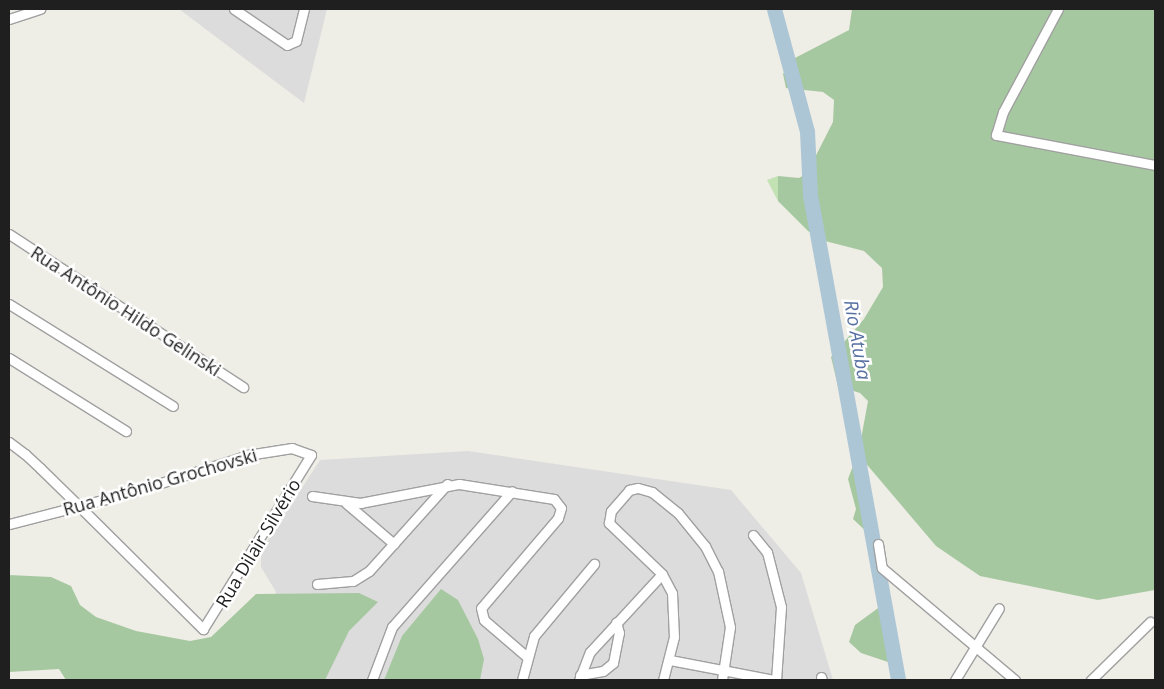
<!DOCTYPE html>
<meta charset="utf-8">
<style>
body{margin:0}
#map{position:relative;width:1164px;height:689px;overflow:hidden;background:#eeede6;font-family:"Open Sans",sans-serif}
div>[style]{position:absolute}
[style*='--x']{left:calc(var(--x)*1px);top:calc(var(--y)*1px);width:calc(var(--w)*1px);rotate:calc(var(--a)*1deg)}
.residential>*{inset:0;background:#dddcdc}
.grass>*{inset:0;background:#c2e2b3}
.forest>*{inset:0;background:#a6c8a0}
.river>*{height:15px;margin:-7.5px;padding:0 7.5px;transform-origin:7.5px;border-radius:7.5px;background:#acc6d6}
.roads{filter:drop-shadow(1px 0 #a0a0a0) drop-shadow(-1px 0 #a0a0a0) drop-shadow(0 1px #a0a0a0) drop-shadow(0 -1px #a0a0a0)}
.street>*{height:9px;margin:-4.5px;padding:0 4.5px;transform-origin:4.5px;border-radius:4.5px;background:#fff}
span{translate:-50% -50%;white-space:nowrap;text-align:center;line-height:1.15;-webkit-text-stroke:5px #fff;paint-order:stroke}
.street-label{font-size:18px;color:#1f1f1f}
.water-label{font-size:19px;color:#5771a3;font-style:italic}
.frame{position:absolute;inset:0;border:10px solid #1f1f1f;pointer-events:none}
</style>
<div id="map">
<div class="residential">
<div style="clip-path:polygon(179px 9px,327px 9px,304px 103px)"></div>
<div style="clip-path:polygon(468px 451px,731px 490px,801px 573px,833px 680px,244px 680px,276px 592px,261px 567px,261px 551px,320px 460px)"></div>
</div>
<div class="grass">
<div style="clip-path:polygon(778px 176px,778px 201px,767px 180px)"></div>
</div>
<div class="forest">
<div style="clip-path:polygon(852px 9px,1155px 9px,1155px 590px,1098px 600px,980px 576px,936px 546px,863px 460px,856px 462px,856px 469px,871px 536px,853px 519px,856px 509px,848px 479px,859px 450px,868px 401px,860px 393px,838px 386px,831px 357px,864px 319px,883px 287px,882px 268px,864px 251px,825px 241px,808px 231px,778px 201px,778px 176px,799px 178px,807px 173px,833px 122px,834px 100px,823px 92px,786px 88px,783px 74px,793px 59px,849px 30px)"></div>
<div style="clip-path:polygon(9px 575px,51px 577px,71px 586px,80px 605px,96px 617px,136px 631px,190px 641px,211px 637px,256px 594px,359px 593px,378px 602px,349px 631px,325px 680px,66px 680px,59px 669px,9px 672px)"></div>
<div style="clip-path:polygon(441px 589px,458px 600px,478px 639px,484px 659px,480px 680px,384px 680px,402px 636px)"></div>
<div style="clip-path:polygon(885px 603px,897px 665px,861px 653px,849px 642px,855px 625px)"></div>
</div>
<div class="river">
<div style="--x:774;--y:9;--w:126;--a:74.9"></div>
<div style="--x:807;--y:131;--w:64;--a:87.3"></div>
<div style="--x:810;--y:195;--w:493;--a:79.7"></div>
</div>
<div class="roads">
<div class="street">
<div style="--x:234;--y:9;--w:64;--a:34.2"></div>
<div style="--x:287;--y:45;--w:10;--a:-24"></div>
<div style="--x:296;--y:41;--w:33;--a:-76"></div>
<div style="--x:1058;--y:9;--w:117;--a:118.1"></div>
<div style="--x:1003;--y:112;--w:24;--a:107"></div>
<div style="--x:996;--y:135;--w:162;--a:10.7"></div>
<div style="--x:9;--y:19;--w:33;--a:-18"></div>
<div style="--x:9;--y:234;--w:280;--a:33.2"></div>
<div style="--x:9;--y:304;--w:193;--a:31.9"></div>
<div style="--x:9;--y:358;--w:138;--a:32"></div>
<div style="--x:9;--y:442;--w:20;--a:37"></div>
<div style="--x:25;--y:454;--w:21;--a:43"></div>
<div style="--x:40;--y:468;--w:54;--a:44.3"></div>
<div style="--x:79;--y:506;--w:175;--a:44.8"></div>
<div style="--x:203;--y:629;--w:205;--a:-58.2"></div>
<div style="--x:311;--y:455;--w:20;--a:-160"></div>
<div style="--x:292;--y:448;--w:45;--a:171"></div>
<div style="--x:248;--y:455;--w:121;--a:162.2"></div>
<div style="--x:133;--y:492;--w:56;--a:165.5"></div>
<div style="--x:79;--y:506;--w:72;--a:165.6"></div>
<div style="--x:312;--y:496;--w:49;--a:8.3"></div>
<div style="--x:360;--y:503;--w:101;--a:-10.9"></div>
<div style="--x:459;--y:484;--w:96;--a:9"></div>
<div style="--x:554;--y:499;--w:11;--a:52"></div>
<div style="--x:561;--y:508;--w:10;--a:107"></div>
<div style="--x:558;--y:518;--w:118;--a:130.5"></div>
<div style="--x:481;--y:608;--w:12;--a:76"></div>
<div style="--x:484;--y:620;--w:55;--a:40.6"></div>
<div style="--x:346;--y:503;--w:63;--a:40.5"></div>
<div style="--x:753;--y:535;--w:22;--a:51"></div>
<div style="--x:767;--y:552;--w:57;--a:75.7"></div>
<div style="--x:781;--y:607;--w:73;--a:93.9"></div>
<div style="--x:878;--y:544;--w:24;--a:81"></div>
<div style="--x:882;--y:568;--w:174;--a:40.1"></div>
<div style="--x:317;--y:584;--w:36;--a:-5"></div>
<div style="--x:353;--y:581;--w:19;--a:-32"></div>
<div style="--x:369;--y:571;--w:117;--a:-48.1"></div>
<div style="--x:670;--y:660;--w:107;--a:10.8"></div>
<div style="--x:580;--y:675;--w:23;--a:-10"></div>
<div style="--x:603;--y:671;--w:13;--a:-39"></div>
<div style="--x:613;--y:663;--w:31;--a:-79"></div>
<div style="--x:619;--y:633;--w:11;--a:-105"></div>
<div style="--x:821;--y:677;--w:3;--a:72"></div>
<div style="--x:372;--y:680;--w:57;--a:-69.3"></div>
<div style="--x:392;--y:627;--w:181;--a:-48.6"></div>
<div style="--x:522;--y:680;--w:46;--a:-74.7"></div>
<div style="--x:534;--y:636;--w:94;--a:-50.2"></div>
<div style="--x:579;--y:680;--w:30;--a:-69"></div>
<div style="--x:590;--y:652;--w:106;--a:-47.3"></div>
<div style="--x:663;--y:680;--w:44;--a:-75.7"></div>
<div style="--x:674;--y:637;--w:44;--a:-92.6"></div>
<div style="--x:672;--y:593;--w:21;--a:-118"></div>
<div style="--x:662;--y:574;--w:74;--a:-136.1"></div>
<div style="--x:609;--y:523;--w:12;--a:-81"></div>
<div style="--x:611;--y:511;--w:28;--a:-49"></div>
<div style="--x:629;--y:490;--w:9;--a:-13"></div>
<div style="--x:638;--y:488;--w:15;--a:16"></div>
<div style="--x:652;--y:492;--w:33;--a:39"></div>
<div style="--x:678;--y:513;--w:43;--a:50.7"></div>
<div style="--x:705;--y:546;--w:28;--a:63"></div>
<div style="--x:718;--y:571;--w:57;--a:77.9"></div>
<div style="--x:730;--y:627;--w:54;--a:98.6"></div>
<div style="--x:955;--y:680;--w:84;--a:-58.6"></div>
<div style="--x:1091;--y:680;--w:83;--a:-44.5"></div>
</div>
</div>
<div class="street-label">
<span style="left:126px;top:311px;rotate:33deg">Rua Antônio Hildo Gelinski</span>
<span style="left:160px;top:482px;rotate:-16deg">Rua Antônio Grochovski</span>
<span style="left:258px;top:543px;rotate:-59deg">Rua Dilair Silvério</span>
</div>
<div class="water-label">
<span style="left:857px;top:340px;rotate:80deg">Rio Atuba</span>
</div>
<div class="frame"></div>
</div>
